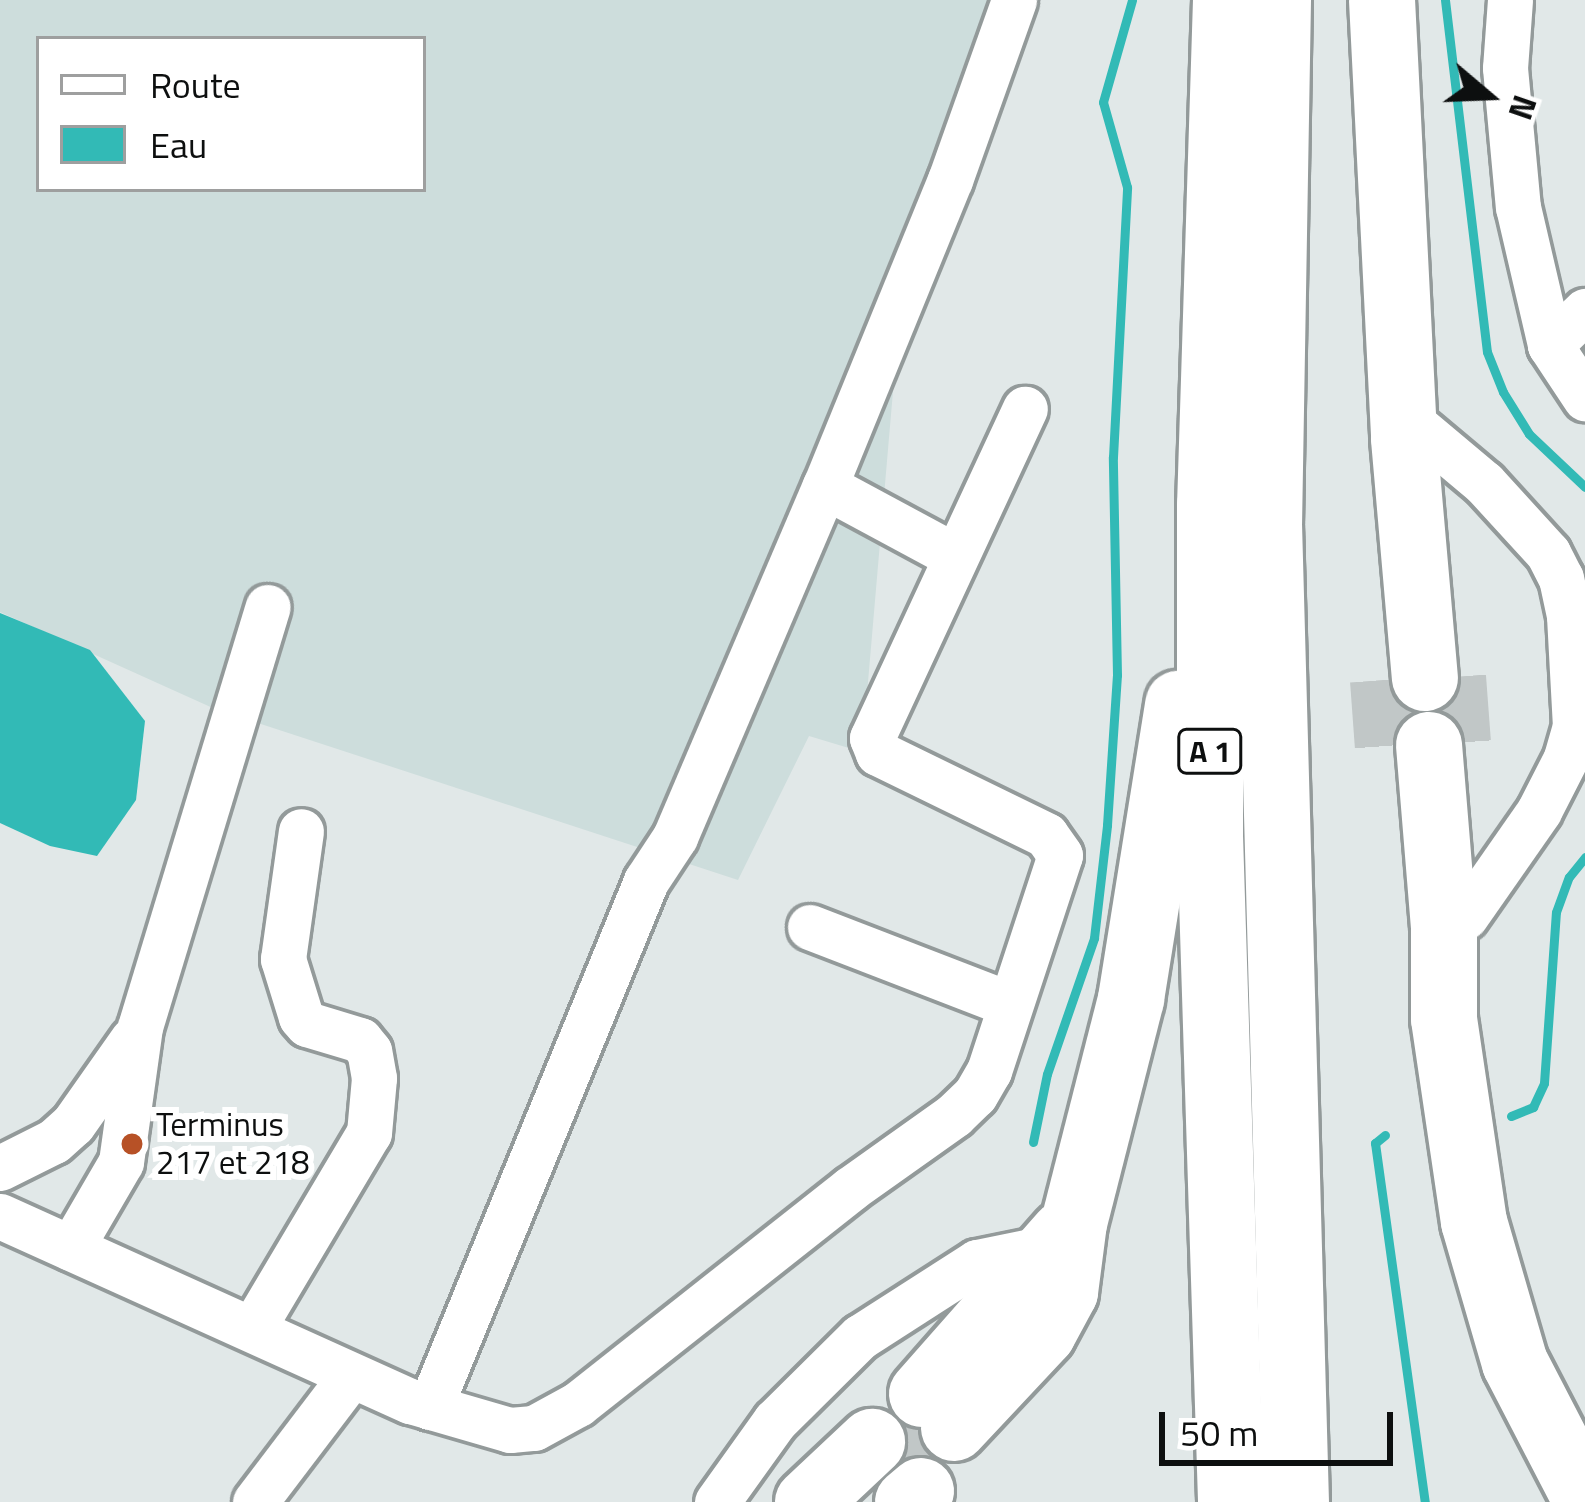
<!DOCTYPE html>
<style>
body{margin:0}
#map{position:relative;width:1585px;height:1502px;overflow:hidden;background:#e1e8e8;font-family:"Titillium Web",sans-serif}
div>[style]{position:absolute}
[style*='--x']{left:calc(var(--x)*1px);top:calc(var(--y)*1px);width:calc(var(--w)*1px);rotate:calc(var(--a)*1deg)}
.built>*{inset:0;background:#cddddc}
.water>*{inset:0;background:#32bab6}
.stream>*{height:9px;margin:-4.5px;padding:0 4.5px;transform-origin:4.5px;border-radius:4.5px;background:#32bab6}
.highway-tunnel>*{height:66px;margin-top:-33px;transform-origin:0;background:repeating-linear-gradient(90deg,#c1c7c7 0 66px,transparent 0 99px)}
.roads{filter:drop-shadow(3px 0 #939a9a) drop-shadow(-3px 0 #939a9a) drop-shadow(0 3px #939a9a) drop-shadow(0 -3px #939a9a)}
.minor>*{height:45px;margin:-22.5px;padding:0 22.5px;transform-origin:22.5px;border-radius:22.5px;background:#fff}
.highway>*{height:66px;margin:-33px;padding:0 33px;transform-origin:33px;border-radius:33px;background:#fff}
.dots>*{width:33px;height:33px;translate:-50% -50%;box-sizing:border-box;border:6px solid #fff;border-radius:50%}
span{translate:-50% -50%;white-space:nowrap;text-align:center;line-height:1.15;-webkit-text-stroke:12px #fff;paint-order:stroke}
.shield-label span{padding:3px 9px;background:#fff;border:3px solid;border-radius:9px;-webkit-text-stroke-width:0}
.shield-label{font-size:30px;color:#0d0f0f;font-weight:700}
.poi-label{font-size:33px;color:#0d0f0f}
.left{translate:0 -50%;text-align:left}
.legend{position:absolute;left:36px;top:36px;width:390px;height:156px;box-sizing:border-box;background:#fff;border:3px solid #9e9f9f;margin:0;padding:15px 21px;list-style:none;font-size:36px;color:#0d0f0f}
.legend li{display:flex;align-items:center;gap:24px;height:60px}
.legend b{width:60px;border:3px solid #9e9f9f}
.north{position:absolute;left:1429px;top:36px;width:120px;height:120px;-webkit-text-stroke:9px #fff;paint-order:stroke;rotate:109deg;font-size:33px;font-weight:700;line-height:48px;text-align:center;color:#0d0f0f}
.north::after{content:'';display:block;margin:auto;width:42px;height:54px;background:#0d0f0f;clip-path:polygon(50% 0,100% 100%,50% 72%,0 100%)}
.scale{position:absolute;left:1159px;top:1412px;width:234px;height:54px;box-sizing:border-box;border:6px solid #0d0f0f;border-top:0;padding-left:15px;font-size:36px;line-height:42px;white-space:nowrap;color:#0d0f0f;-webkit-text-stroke:9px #fff;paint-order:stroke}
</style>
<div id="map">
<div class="built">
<div style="clip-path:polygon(evenodd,0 0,998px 0,903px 275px,862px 752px,809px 736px,738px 880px,215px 709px,0 612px,0 0,39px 39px,423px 39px,423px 189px,39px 189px,39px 39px)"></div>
</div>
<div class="water">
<div style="clip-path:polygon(0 613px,90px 650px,145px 721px,136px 800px,97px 856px,50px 846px,0 823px)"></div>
</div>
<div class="stream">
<div style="--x:1445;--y:0;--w:354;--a:83.2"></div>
<div style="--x:1487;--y:352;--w:43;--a:68.2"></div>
<div style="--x:1503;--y:392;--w:49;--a:58.2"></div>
<div style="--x:1529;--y:434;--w:77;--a:43.4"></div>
<div style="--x:1511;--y:1116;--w:24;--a:-22"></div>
<div style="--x:1533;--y:1107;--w:26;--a:-65"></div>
<div style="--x:1544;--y:1083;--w:171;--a:-86"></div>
<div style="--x:1556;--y:912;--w:37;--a:-70"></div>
<div style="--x:1569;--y:877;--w:26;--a:-51"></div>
<div style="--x:1385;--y:1135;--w:13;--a:141"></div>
<div style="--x:1375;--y:1143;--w:362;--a:82.1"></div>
<div style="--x:1033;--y:1142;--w:69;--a:-78.4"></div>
<div style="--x:1047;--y:1074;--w:144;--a:-70.9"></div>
<div style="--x:1094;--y:938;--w:114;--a:-83.4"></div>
<div style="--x:1107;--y:825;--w:150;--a:-86.2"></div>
<div style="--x:1117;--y:675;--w:218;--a:-91.1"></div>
<div style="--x:1113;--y:457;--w:270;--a:-87"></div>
<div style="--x:1127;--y:187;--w:88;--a:-105.8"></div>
<div style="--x:1103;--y:102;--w:106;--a:-74.1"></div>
</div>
<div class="highway-tunnel">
<div style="--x:1453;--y:677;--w:67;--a:85.7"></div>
<div style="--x:1383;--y:680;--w:68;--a:85.8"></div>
<div style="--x:888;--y:1459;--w:69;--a:-45"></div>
</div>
<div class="roads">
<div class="minor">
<div style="--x:1510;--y:0;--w:68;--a:94.2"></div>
<div style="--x:1505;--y:68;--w:140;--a:84.7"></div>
<div style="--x:1518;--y:207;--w:142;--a:76.9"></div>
<div style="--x:1550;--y:345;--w:64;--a:56.6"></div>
<div style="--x:1550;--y:345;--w:49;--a:-44.2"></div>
<div style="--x:1416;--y:426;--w:89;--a:40"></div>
<div style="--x:1484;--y:483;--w:95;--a:47.6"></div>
<div style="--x:1548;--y:553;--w:28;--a:63"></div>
<div style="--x:1561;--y:578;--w:39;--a:78"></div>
<div style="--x:1569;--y:616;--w:110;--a:86.9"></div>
<div style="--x:1575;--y:726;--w:33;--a:106"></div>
<div style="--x:1566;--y:758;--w:59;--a:117"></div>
<div style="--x:1539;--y:811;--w:129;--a:124.9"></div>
<div style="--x:825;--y:486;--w:148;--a:28.3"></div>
<div style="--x:810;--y:927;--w:214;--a:21.1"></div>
<div style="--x:0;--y:1168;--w:60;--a:-26.6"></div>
<div style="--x:54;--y:1141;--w:25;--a:-42"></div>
<div style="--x:73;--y:1124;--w:103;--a:-54.9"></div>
<div style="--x:0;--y:1216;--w:450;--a:24.3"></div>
<div style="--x:410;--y:1401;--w:104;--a:16.2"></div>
<div style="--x:510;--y:1430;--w:24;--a:-5"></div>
<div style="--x:534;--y:1428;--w:50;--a:-28.6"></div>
<div style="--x:578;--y:1404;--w:347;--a:-38.3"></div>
<div style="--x:850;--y:1189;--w:128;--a:-35.4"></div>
<div style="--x:954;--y:1115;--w:29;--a:-44"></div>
<div style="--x:975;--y:1095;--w:28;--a:-60"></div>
<div style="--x:989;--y:1071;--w:227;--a:-71.8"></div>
<div style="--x:1060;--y:855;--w:24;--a:-125"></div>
<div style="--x:1046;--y:835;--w:187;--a:-154"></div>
<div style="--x:878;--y:753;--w:16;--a:-112"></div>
<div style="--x:872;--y:738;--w:363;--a:-65.1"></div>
<div style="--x:71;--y:1248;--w:99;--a:-59.8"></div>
<div style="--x:121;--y:1162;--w:136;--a:-82"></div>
<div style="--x:140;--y:1027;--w:439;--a:-73.1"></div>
<div style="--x:253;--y:1328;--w:227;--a:-59.3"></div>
<div style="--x:369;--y:1133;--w:55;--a:-84.8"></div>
<div style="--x:374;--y:1078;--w:27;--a:-100"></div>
<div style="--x:369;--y:1051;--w:14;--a:-129"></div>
<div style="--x:360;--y:1040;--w:55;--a:-163.2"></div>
<div style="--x:307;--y:1024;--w:9;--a:-131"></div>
<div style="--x:301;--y:1017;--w:61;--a:-107.2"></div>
<div style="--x:283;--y:959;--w:129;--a:-82"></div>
<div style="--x:430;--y:1407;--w:569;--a:-67.67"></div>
<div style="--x:646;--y:881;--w:53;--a:-56.6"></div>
<div style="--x:675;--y:837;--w:382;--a:-66.9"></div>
<div style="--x:825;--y:486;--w:331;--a:-67.8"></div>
<div style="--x:950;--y:180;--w:191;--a:-70.4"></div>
<div style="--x:255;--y:1502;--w:157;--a:-52.8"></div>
<div style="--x:717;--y:1502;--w:100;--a:-54.4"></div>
<div style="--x:775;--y:1421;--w:120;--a:-44.7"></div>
<div style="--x:860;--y:1337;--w:139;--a:-32.7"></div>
<div style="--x:977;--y:1262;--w:75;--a:-11.6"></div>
</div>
<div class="highway">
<div style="--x:1226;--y:0;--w:505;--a:91.81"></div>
<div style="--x:1210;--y:505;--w:331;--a:90"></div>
<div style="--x:1210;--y:836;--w:666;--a:88.19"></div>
<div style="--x:1278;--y:0;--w:524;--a:90.98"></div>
<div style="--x:1269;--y:524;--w:978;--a:88.42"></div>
<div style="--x:1382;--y:0;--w:440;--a:87.1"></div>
<div style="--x:1404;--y:439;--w:240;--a:85"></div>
<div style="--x:1429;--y:745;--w:184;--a:85.3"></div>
<div style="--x:1444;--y:928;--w:91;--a:90"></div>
<div style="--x:1444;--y:1019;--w:205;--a:81.6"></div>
<div style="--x:1474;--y:1222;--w:147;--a:73.8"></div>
<div style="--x:1515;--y:1363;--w:152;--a:62.6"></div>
<div style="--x:922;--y:1394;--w:213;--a:-48.6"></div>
<div style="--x:954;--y:1428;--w:130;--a:-46.9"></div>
<div style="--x:1043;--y:1333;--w:47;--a:-61.8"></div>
<div style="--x:1065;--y:1292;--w:70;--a:-82.6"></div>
<div style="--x:1074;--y:1223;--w:231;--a:-75.7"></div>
<div style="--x:1131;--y:999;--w:299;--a:-80.9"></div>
<div style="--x:808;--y:1502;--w:88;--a:-43.2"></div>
<div style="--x:908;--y:1502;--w:17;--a:-40"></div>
</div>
</div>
<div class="dots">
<div style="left:132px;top:1144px;background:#b75126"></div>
</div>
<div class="shield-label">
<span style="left:1210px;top:751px">A 1</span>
</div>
<div class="poi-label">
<span class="left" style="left:156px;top:1144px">Terminus<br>217 et 218</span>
</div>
<ul class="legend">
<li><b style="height:15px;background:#fff"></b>Route</li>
<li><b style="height:33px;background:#32bab6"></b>Eau</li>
</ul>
<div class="north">N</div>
<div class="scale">50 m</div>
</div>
